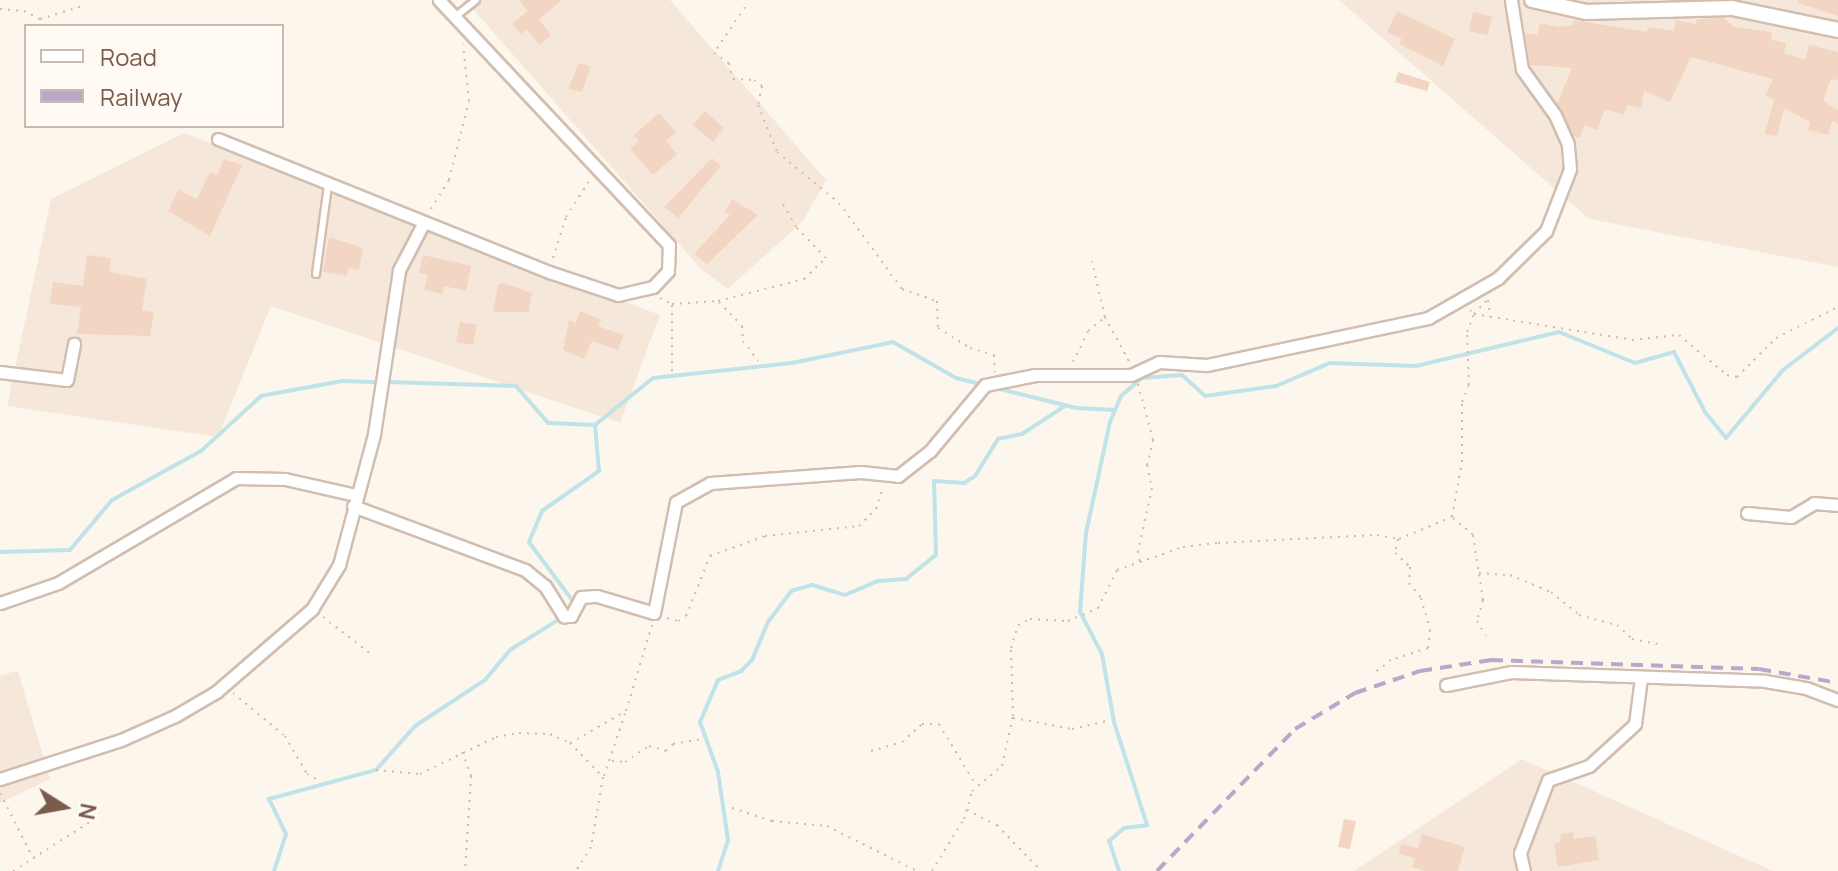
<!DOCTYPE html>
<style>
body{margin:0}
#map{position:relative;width:1838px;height:871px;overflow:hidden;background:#fdf6ec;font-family:Manrope,sans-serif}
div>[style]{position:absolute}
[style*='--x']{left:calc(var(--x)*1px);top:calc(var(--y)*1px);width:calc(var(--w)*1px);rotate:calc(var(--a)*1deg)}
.residential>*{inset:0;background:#f5e8da}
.stream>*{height:4px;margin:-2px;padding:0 2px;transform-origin:2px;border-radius:2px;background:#bfe3e8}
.building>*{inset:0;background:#f3d5c3}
.path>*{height:2px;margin-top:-1px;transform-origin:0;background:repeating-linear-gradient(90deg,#d9b8a5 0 2px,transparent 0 8px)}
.roads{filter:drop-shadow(2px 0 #d1beb0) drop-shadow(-2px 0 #d1beb0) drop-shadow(0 2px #d1beb0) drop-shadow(0 -2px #d1beb0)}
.service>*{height:6px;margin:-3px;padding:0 3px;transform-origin:3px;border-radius:3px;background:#fff}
.minor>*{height:11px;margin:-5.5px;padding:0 5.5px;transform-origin:5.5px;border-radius:5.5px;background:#fff}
.tertiary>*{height:14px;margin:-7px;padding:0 7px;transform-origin:7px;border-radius:7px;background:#fff}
.rail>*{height:4px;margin-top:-2px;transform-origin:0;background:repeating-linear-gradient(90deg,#b9a8c9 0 12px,transparent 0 20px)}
span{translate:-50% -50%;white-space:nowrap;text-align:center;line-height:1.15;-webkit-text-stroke:8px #fffaf3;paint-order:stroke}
.legend{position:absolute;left:24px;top:24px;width:260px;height:104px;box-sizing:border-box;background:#fffaf3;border:2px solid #cabbb1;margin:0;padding:10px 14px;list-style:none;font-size:24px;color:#7a5c4d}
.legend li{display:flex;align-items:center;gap:16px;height:40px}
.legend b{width:40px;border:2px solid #cabbb1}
.north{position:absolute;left:24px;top:767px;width:80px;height:80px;-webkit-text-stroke:6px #fffaf3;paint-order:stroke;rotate:101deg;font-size:22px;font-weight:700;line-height:32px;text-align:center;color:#7a5c4d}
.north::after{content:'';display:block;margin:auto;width:28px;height:36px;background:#7a5c4d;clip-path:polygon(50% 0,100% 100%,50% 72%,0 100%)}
</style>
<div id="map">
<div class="residential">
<div style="clip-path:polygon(465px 0,670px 0,826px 180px,803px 221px,728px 289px,701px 269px)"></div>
<div style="clip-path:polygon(1339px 0,1838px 0,1838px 267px,1589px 219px)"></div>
<div style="clip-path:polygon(184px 133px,660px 315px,620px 423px,271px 306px,218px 437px,7px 406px,51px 199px)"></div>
<div style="clip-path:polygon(18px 671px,50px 779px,0 803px,0 675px)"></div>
<div style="clip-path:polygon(1522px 759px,1773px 871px,1354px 871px)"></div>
</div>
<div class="stream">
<div style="--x:387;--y:382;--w:129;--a:1.8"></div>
<div style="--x:516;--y:386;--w:49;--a:49.1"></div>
<div style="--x:548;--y:423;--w:47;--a:2.4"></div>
<div style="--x:595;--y:425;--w:75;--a:-39"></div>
<div style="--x:653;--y:378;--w:140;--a:-6.2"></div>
<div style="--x:792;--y:363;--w:103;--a:-11.7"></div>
<div style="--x:893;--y:342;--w:73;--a:29.7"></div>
<div style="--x:956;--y:378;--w:29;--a:14"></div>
<div style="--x:992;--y:387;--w:87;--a:14"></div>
<div style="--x:1076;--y:408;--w:39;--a:3"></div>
<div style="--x:0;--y:552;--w:70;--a:-1.6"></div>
<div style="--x:70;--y:550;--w:65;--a:-50"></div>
<div style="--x:112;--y:500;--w:102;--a:-28.8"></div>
<div style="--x:201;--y:451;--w:81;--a:-42.5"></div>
<div style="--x:261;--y:396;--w:82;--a:-10.5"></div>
<div style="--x:342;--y:381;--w:38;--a:2"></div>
<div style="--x:575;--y:604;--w:77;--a:-126.6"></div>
<div style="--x:529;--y:542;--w:34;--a:-67"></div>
<div style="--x:542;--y:511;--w:70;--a:-35.1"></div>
<div style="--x:599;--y:471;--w:46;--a:-95"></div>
<div style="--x:274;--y:871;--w:39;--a:-72"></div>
<div style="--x:286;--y:834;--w:39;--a:-116"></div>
<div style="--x:269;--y:799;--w:111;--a:-15.2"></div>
<div style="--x:376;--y:770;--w:59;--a:-48.4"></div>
<div style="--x:415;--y:726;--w:84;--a:-33.3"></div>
<div style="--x:485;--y:680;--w:39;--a:-50"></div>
<div style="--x:510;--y:650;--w:60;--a:-32.1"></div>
<div style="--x:718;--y:871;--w:33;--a:-72"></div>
<div style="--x:728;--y:840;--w:69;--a:-98.4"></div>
<div style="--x:718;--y:772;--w:53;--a:-109.8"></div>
<div style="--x:700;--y:722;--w:46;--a:-66.8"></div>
<div style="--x:718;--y:680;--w:25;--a:-21"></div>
<div style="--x:741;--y:671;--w:16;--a:-45"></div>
<div style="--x:752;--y:660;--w:41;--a:-67.2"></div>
<div style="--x:768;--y:622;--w:39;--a:-53"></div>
<div style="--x:791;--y:591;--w:22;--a:-16"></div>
<div style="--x:812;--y:585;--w:34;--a:17"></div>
<div style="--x:845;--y:595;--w:36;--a:-23"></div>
<div style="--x:878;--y:581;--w:28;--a:-4"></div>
<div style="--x:906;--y:579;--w:38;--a:-39"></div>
<div style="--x:936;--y:555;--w:74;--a:-91.5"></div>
<div style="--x:934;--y:481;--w:30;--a:4"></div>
<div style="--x:964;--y:483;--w:13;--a:-32"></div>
<div style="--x:975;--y:476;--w:44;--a:-58.1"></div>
<div style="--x:998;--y:439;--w:25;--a:-12"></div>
<div style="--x:1022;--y:434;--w:51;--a:-33.1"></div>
<div style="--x:1119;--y:871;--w:32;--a:-108"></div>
<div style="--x:1109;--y:841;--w:20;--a:-41"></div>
<div style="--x:1124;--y:828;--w:23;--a:-7"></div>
<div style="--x:1147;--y:825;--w:108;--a:-107.8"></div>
<div style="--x:1114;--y:722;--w:69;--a:-100"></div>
<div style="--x:1102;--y:654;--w:47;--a:-117.6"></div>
<div style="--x:1080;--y:612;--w:79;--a:-85.7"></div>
<div style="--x:1086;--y:533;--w:114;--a:-77.8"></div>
<div style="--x:1110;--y:422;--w:28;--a:-67"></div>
<div style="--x:1121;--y:396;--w:28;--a:-41"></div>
<div style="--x:1142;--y:378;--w:40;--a:-4.3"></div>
<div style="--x:1182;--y:375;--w:31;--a:42"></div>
<div style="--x:1205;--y:396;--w:72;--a:-8"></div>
<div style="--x:1276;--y:386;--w:59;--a:-23.1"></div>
<div style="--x:1330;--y:363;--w:86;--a:2"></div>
<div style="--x:1416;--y:366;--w:147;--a:-13.4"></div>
<div style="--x:1559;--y:332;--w:82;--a:22.2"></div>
<div style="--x:1635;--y:363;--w:41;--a:-15.8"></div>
<div style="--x:1674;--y:352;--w:68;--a:62.7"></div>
<div style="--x:1705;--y:412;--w:33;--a:51"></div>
<div style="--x:1726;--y:438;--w:89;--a:-50"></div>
<div style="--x:1783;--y:370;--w:69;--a:-37.4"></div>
</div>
<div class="building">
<div style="clip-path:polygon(519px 0,562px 0,539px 19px,551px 35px,539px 45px,527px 29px,521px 34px,512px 24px,528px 11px)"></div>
<div style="clip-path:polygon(1799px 0,1838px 0,1838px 16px,1798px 3px)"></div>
<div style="clip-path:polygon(1397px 11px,1455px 39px,1443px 66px,1399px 44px,1402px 39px,1387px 32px)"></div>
<div style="clip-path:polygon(1473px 12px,1492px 16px,1488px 35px,1469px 31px)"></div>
<div style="clip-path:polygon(1724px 18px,1734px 27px,1772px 32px,1771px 40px,1786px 43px,1784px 53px,1805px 60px,1809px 45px,1838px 52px,1838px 80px,1831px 79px,1823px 101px,1838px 110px,1838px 124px,1832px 121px,1828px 135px,1808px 130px,1810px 122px,1784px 108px,1777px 136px,1765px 134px,1774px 99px,1765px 96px,1773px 79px,1691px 57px,1670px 102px,1644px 91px,1641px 108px,1627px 105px,1624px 115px,1605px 109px,1597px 130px,1584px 125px,1580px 138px,1574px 136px,1557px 104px,1572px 68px,1530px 65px,1525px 33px,1537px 35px,1540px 23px,1560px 27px,1573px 25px,1574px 20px,1647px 32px,1648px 27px,1674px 31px,1676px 20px,1696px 24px,1697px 19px)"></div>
<div style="clip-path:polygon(579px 63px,591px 66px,582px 92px,568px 89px)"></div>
<div style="clip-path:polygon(1398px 72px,1430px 82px,1427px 91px,1395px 82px)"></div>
<div style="clip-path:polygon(705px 111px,724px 128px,713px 142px,693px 125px)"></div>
<div style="clip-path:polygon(659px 113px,676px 132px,666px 141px,677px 154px,653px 175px,630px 149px,639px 141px,634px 135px)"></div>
<div style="clip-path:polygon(712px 158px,721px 166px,678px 218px,664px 207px)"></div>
<div style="clip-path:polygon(223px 159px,242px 165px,210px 236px,168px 211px,178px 190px,197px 199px,210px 172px,218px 175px)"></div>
<div style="clip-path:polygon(732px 199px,758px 215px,707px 264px,694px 254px,730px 215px,725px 212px)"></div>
<div style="clip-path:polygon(329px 237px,363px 248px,359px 270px,348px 268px,347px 276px,323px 272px)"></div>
<div style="clip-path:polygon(87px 255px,111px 258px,109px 272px,147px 279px,142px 310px,154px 312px,150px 336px,77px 334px,81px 307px,50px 304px,53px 282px,83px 286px)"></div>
<div style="clip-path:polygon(423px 255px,471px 266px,466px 291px,444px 286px,442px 294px,424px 290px,428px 275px,419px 273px)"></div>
<div style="clip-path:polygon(503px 283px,532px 293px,529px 312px,493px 312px,498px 285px)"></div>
<div style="clip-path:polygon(580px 311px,601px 320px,598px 326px,623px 335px,618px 350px,592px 341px,584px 359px,563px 350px,569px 320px,576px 323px)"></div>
<div style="clip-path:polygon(460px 322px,477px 325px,473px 345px,456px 342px)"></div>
<div style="clip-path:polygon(1344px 819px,1356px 821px,1350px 849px,1338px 847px)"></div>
<div style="clip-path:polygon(1573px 832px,1574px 839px,1595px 836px,1599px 860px,1558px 867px,1554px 843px,1561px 842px,1560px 834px)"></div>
<div style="clip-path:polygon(1422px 834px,1465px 847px,1458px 871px,1426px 871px,1412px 867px,1415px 858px,1399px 854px,1401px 844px,1418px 848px)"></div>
</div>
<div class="path">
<div style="--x:745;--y:7;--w:55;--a:124"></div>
<div style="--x:714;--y:53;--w:18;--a:34"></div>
<div style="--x:729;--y:63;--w:16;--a:76"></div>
<div style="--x:733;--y:79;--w:21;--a:3"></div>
<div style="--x:754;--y:80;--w:10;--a:37"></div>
<div style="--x:762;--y:86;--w:19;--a:102"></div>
<div style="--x:758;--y:105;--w:51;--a:68"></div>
<div style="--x:777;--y:152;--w:80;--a:39.4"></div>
<div style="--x:839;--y:203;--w:107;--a:53.8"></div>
<div style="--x:902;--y:289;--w:37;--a:19"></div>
<div style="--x:937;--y:301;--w:27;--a:88"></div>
<div style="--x:938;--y:328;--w:38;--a:32"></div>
<div style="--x:970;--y:348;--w:25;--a:16"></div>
<div style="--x:994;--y:355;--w:17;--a:87"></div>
<div style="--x:0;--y:9;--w:24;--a:5"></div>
<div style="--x:24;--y:11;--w:18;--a:27"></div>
<div style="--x:40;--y:19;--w:48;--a:-16.9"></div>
<div style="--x:431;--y:209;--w:34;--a:-58"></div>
<div style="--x:449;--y:180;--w:81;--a:-75.8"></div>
<div style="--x:469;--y:101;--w:57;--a:-96"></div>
<div style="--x:553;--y:258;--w:43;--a:-72.4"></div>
<div style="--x:566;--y:217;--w:43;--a:-57.4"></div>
<div style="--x:660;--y:298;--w:13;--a:27"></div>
<div style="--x:672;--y:304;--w:46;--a:-3.7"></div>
<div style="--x:718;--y:301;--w:89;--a:-14.3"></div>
<div style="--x:804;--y:279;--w:30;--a:-44"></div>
<div style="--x:826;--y:258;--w:43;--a:-134.1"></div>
<div style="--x:796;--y:227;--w:32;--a:-120"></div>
<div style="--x:1488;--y:300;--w:17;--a:83"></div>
<div style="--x:719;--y:302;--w:33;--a:46"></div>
<div style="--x:742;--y:326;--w:15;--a:86"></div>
<div style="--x:743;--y:341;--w:25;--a:53"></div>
<div style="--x:672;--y:305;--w:67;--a:90"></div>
<div style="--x:1470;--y:310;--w:6;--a:45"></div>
<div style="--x:1474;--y:314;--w:19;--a:-47"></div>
<div style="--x:1105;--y:317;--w:52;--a:61.5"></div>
<div style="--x:1073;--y:362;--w:34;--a:-64"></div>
<div style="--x:1088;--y:331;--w:22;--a:-39"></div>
<div style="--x:1105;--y:317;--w:57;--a:-103.3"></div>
<div style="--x:1138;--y:384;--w:58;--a:75"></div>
<div style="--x:1153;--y:440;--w:26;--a:103"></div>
<div style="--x:1147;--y:465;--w:24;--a:78"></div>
<div style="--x:1152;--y:488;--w:65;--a:102.5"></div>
<div style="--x:1138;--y:551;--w:12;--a:81"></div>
<div style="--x:1453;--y:518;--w:26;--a:40"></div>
<div style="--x:1473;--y:535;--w:66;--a:81.3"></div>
<div style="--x:1483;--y:600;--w:22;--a:106"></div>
<div style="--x:1477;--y:621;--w:17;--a:59"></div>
<div style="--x:1399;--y:539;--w:57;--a:-22.5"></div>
<div style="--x:1452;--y:517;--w:56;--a:-79.7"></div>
<div style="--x:1462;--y:462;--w:60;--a:-90"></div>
<div style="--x:1462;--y:402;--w:18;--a:-68"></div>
<div style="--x:1469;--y:385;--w:53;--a:-92.2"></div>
<div style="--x:1467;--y:332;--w:19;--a:-69"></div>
<div style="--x:1474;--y:314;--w:160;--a:9.3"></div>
<div style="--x:1632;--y:340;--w:47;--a:-6.1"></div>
<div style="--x:1679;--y:335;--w:62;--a:39.8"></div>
<div style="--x:1727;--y:375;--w:10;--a:11"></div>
<div style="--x:1737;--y:377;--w:55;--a:-45"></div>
<div style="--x:1776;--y:338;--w:69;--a:-26.6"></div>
<div style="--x:1479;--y:573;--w:31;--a:4"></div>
<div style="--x:1510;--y:575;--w:44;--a:22.5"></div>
<div style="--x:1551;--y:592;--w:36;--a:39"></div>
<div style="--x:1579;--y:615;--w:39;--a:15"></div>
<div style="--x:1617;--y:625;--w:21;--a:43"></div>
<div style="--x:1632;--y:639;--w:32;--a:11"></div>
<div style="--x:323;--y:617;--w:61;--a:37.6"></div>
<div style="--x:667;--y:618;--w:11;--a:15"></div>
<div style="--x:678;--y:621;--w:9;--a:-32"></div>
<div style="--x:686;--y:616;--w:65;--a:-68.2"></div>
<div style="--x:710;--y:556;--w:59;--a:-20"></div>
<div style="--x:765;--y:536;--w:95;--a:-6.1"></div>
<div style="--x:859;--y:526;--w:24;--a:-45"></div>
<div style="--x:876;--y:509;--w:22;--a:-72"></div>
<div style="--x:233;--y:693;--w:67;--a:39.6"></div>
<div style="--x:285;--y:736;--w:44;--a:59.9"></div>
<div style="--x:307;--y:774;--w:13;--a:29"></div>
<div style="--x:1013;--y:718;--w:60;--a:10.6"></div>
<div style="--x:1072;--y:729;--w:37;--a:-13"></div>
<div style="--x:570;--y:743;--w:64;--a:-29.7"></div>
<div style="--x:626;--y:711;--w:90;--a:-73.2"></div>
<div style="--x:871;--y:751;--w:32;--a:-16"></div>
<div style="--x:902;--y:742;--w:27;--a:-42"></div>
<div style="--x:922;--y:724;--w:17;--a:0"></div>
<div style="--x:939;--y:724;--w:71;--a:58.8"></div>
<div style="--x:462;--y:752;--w:26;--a:69"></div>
<div style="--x:471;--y:776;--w:95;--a:93.6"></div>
<div style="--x:612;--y:761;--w:13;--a:4"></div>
<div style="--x:625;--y:762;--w:29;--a:-34"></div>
<div style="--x:649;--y:746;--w:18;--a:16"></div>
<div style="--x:666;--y:751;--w:10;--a:-45"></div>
<div style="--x:673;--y:744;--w:28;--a:-10"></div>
<div style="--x:376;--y:770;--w:44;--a:5.2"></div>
<div style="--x:420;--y:774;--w:85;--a:-26"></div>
<div style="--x:496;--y:737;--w:23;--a:-10"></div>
<div style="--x:519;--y:733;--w:31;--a:2"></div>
<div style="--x:550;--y:734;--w:22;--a:24"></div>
<div style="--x:570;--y:743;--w:47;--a:45.9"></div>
<div style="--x:603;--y:777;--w:71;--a:99.7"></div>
<div style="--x:591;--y:847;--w:28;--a:122"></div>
<div style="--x:604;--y:776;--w:69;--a:-71.3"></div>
<div style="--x:0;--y:793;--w:71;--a:63.1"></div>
<div style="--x:732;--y:808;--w:42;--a:18"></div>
<div style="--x:772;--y:821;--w:55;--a:5.2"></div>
<div style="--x:827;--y:826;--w:101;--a:26.6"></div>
<div style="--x:967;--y:810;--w:34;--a:27"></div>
<div style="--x:997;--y:825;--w:64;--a:46.3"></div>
<div style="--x:13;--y:871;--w:91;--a:-32.5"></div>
<div style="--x:932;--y:871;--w:61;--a:-58.4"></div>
<div style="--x:964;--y:819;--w:29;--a:-74"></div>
<div style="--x:972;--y:791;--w:39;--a:-40"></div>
<div style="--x:1002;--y:766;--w:51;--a:-77.6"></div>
<div style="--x:1013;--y:716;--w:68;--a:-91.7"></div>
<div style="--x:1011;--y:648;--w:24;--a:-73"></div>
<div style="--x:1018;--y:625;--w:13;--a:-27"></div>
<div style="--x:1030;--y:619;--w:38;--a:3"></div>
<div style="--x:1068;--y:621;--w:33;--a:-23"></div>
<div style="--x:1098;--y:608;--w:42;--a:-63.4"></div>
<div style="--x:1117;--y:570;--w:70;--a:-19.2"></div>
<div style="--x:1183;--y:547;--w:35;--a:-7"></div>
<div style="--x:1218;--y:543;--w:159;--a:-2.9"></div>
<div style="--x:1377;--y:535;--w:21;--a:11"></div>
<div style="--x:1398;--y:539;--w:14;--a:102"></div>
<div style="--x:1395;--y:553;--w:21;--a:43"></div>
<div style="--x:1410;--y:567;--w:16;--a:94"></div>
<div style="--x:1409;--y:583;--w:19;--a:51"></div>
<div style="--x:1421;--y:598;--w:33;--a:74"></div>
<div style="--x:1430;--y:630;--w:18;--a:96"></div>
<div style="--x:1428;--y:648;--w:39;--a:162"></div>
<div style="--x:1391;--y:660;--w:24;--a:142"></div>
</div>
<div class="roads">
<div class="service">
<div style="--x:455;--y:17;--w:27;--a:-39"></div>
<div style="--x:316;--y:274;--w:90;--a:-82.3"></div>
</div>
<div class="minor">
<div style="--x:218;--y:139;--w:357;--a:21.9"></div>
<div style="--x:549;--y:272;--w:73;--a:18.4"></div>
<div style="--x:618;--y:295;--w:36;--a:-13"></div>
<div style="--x:653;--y:287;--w:22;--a:-47"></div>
<div style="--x:668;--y:271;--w:26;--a:-88"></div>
<div style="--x:669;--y:245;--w:336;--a:-133.2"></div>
<div style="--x:0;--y:372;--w:67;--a:6.8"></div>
<div style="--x:67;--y:380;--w:37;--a:-79"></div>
<div style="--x:353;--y:506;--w:184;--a:20.4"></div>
<div style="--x:525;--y:570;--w:26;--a:39"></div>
<div style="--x:545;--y:586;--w:36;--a:58"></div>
<div style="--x:564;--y:616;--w:7;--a:0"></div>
<div style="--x:571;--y:616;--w:21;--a:-62"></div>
<div style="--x:581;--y:597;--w:16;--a:-4"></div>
<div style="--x:597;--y:596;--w:59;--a:16.6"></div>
<div style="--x:654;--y:613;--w:113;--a:-78.8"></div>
<div style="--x:676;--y:502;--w:39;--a:-29"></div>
<div style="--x:710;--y:483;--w:151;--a:-4.2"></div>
<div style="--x:861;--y:472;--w:37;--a:6"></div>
<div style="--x:898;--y:476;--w:41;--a:-38"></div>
<div style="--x:930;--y:451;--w:86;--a:-50.2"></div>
<div style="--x:985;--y:385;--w:51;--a:-11.3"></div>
<div style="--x:1035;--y:375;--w:96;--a:0"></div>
<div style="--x:1131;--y:375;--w:31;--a:-25"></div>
<div style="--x:1159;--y:362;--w:48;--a:3.6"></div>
<div style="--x:1207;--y:365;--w:226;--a:-12"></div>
<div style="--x:1428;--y:318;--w:81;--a:-29.7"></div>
<div style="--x:1498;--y:278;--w:67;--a:-44.4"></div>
<div style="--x:1546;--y:231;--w:66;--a:-68.8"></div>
<div style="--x:1570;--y:169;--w:25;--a:-95"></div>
<div style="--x:1568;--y:144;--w:32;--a:-114"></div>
<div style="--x:1555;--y:115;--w:57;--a:-125.7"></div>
<div style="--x:1522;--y:69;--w:70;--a:-99.1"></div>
<div style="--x:1747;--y:513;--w:44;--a:5.2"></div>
<div style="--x:1791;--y:517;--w:27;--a:-31"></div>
<div style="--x:1814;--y:503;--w:24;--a:5"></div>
<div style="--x:0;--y:603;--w:61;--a:-19"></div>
<div style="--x:58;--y:583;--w:207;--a:-30.5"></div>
<div style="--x:236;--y:478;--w:49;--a:1.2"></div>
<div style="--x:285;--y:479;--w:73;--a:12.7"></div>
<div style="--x:1446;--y:685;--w:66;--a:-11.3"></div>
<div style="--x:1511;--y:672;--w:254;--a:2"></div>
<div style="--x:1765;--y:681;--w:42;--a:9.7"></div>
<div style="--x:1806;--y:688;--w:34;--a:21"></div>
<div style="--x:0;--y:779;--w:127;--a:-17.9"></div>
<div style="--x:121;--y:740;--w:59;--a:-24"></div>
<div style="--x:175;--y:716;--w:48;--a:-30.3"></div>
<div style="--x:216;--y:692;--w:127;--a:-40.8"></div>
<div style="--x:312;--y:609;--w:52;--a:-58.5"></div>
<div style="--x:339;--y:565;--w:136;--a:-75"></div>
<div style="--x:374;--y:434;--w:166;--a:-81.3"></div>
<div style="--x:399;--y:270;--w:52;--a:-62.4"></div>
<div style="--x:1524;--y:871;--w:18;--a:-103"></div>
<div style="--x:1520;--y:853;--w:78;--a:-69"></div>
<div style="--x:1548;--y:780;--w:43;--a:-18.9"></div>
<div style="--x:1589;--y:766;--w:62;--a:-42.4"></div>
<div style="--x:1635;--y:724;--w:46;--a:-82.6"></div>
</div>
<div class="tertiary">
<div style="--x:1532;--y:0;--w:55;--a:12.5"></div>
<div style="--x:1586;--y:12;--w:146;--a:-1.6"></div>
<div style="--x:1732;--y:8;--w:108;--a:11.7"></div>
</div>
</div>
<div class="rail">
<div style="--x:1157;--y:871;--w:198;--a:-45.8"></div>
<div style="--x:1295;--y:729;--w:70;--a:-31"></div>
<div style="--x:1355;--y:693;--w:69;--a:-18.7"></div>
<div style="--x:1420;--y:671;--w:72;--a:-8.8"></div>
<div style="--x:1491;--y:660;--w:268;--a:1.9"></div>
<div style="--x:1759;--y:669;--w:80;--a:10"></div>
</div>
<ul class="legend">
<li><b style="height:10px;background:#fff"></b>Road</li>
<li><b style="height:10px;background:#b9a8c9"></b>Railway</li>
</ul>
<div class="north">N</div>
</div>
